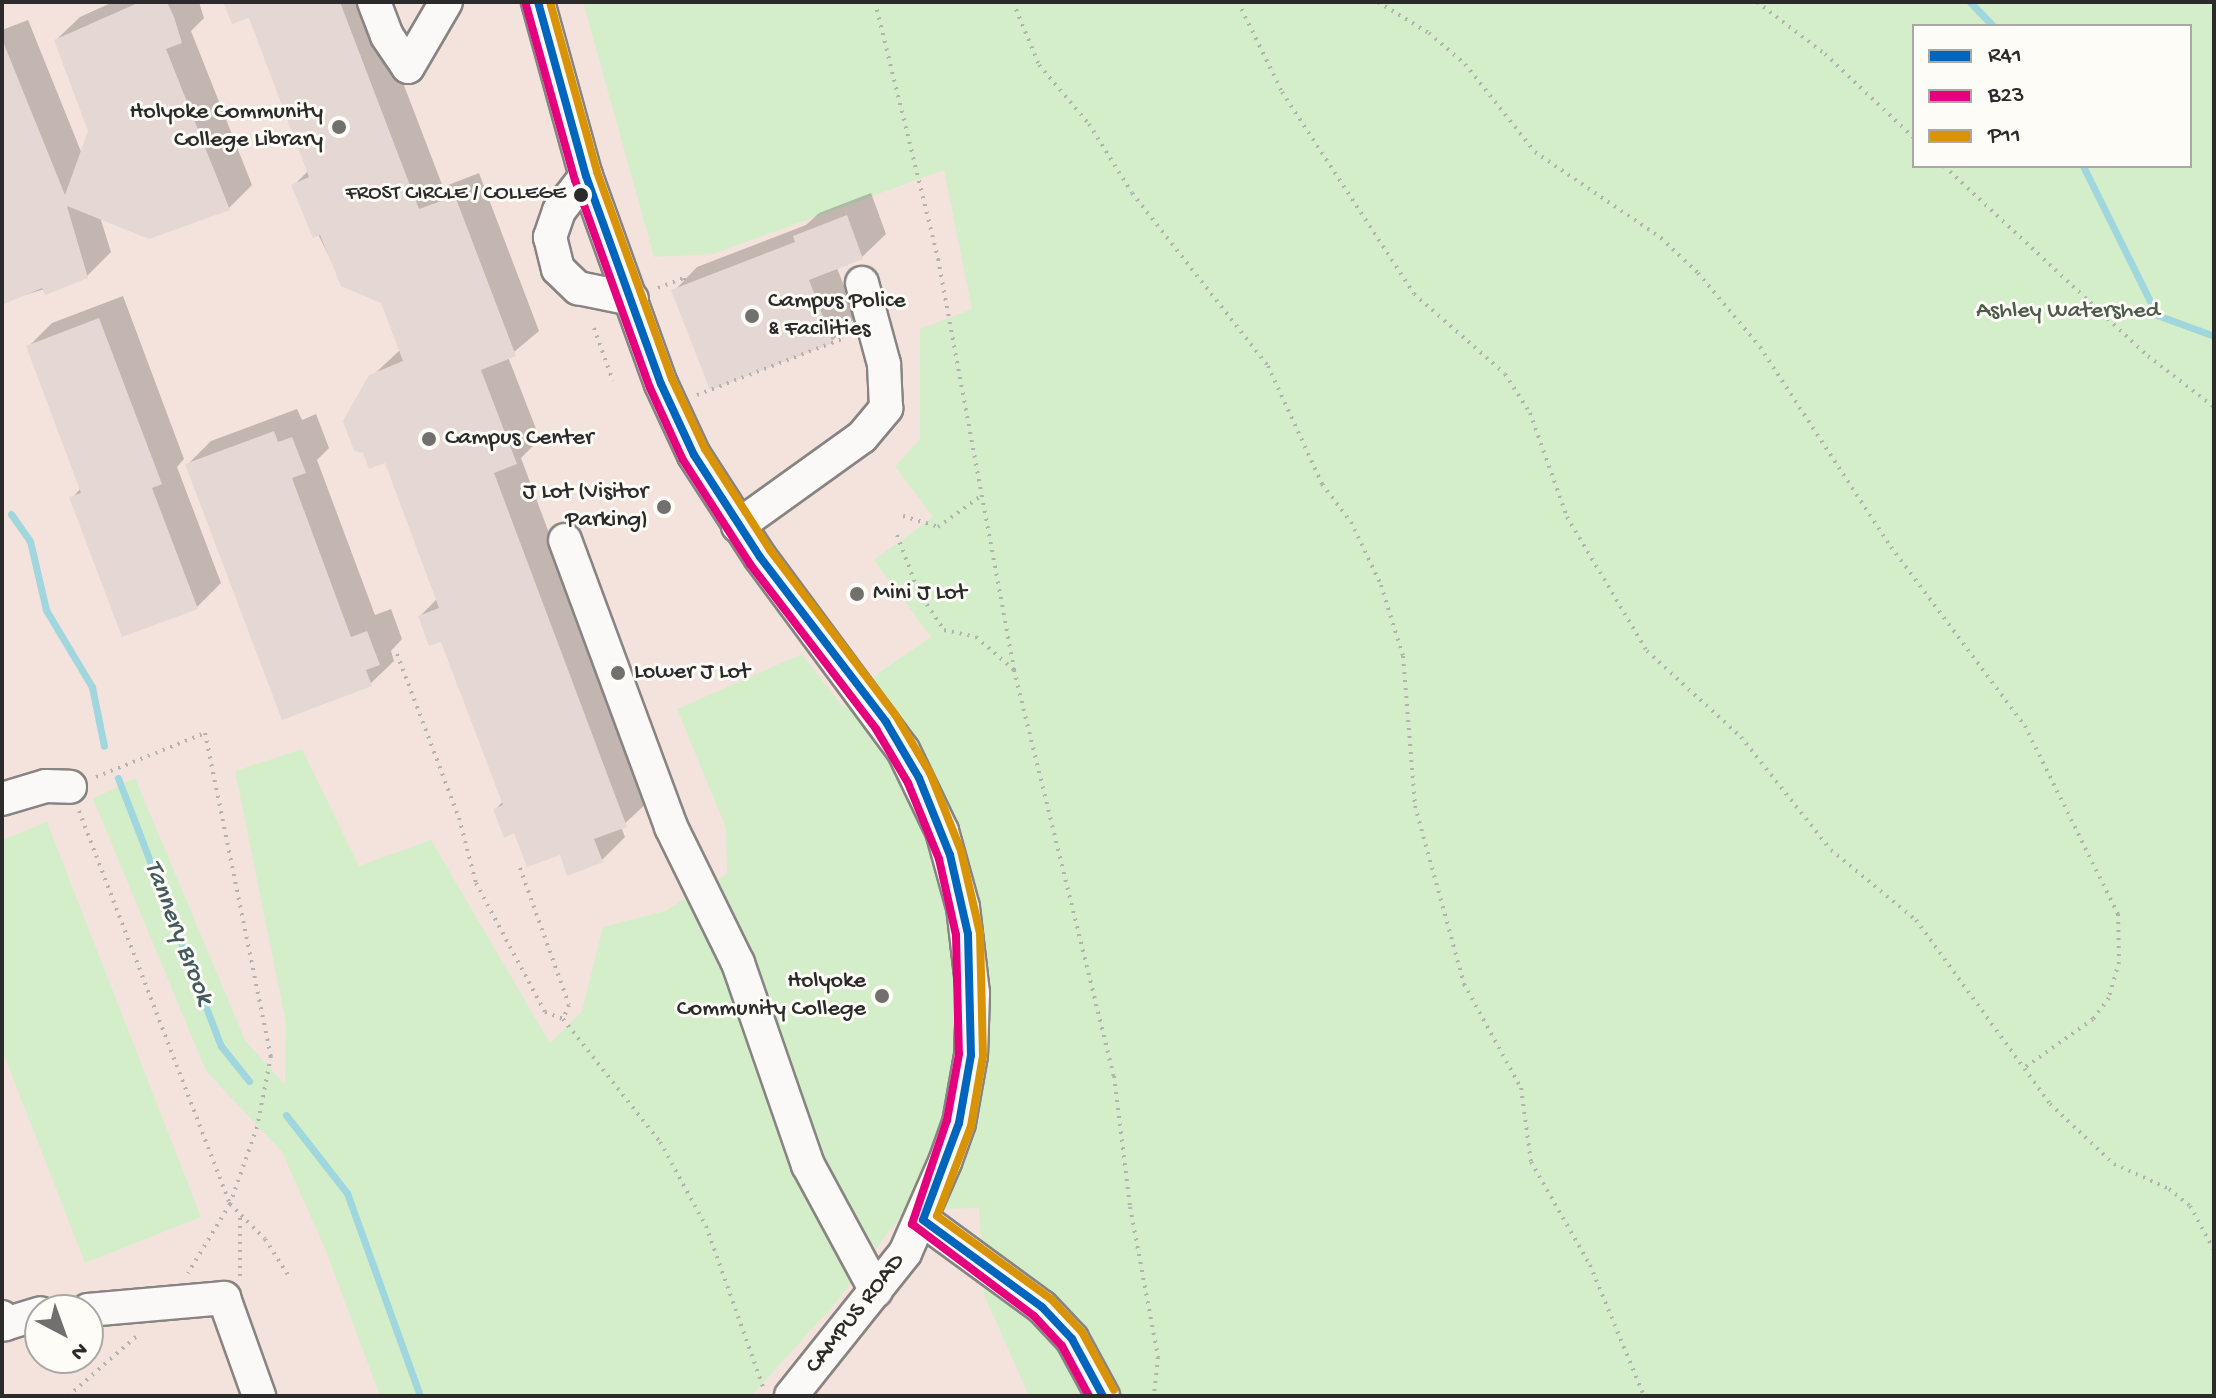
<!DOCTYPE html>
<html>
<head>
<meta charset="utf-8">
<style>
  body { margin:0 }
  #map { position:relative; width:2216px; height:1398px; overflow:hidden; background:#f7f0ec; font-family:"Gochi Hand",sans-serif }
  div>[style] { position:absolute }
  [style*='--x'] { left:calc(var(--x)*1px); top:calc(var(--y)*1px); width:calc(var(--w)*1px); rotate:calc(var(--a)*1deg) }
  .built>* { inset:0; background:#f4e3dc }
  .green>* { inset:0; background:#d4eeca }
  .shadow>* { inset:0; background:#0003 }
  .stream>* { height:7px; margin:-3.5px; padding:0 3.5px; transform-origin:3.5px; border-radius:3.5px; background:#a0d6dd }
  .building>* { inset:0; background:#e5d7d3 }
  .path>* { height:4px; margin-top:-2px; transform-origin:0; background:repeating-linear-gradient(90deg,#b4b2b0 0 2px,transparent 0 8px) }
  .roads { filter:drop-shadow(2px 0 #878482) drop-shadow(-2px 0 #878482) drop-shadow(0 2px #878482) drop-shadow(0 -2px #878482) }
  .minor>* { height:32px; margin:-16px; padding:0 16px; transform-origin:16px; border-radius:16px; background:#faf9f7 }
  .bus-1>* { height:8px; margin:-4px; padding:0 4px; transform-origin:4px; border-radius:4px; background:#0065bd }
  .bus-2>* { height:8px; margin:-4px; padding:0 4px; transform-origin:4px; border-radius:4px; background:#e5007d }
  .bus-3>* { height:8px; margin:-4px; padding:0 4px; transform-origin:4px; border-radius:4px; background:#d89406 }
  .dots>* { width:22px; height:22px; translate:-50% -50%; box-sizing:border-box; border:4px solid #fdfcf7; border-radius:50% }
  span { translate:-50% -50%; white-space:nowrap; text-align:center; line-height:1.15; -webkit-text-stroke:6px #fdfcf7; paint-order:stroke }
  .bus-label { font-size:22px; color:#2b2b2b }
  .right { translate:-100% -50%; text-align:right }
  .poi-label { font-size:24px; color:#2b2b2b }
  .left { translate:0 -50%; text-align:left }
  .park-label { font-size:24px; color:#4e5c4c }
  .street-label { font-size:24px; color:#2b2b2b }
  .water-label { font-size:26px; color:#435b5f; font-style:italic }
  .frame { position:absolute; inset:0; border:4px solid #2b2b2b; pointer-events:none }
  .legend { position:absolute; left:1912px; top:24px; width:280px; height:144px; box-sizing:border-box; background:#fdfcf7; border:2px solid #a9a8a5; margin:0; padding:10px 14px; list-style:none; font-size:24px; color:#2b2b2b }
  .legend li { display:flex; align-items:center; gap:16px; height:40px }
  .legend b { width:40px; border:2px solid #a9a8a5 }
  .north { position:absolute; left:24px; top:1294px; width:80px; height:80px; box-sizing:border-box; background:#fdfcf7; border:2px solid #a9a8a5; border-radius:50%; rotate:139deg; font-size:22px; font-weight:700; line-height:32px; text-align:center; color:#2b2b2b }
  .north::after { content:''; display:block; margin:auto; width:28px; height:36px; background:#72706f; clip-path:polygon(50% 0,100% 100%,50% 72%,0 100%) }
</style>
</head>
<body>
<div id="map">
  <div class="built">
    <div style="clip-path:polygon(evenodd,2px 2px,1579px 2px,1386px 1396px,2px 1396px,2px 2px,40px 1310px,88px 1310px,88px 1358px,40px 1358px,40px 1310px)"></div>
  </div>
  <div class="green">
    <div style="clip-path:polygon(evenodd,583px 2px,2214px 2px,2214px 1396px,1029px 1396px,984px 1295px,979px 1208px,905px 1210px,833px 1306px,751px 1396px,380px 1396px,326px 1251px,282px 1152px,206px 1071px,93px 799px,135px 778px,245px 1040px,285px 1085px,286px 1023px,235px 771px,302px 749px,359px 866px,431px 840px,550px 1043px,582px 1011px,603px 927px,665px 911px,727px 874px,726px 828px,677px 709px,802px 654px,843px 707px,881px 671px,931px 637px,874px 560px,933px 517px,895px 466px,920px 439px,920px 329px,972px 309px,944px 170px,713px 254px,654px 257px,583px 2px,1914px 26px,2190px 26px,2190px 166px,1914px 166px,1914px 26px)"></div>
    <div style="clip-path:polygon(47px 822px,201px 1217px,85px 1263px,2px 1050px,2px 840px)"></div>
  </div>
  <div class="shadow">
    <div style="clip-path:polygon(113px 2px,199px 2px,204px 18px,191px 31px,252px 185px,228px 209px,100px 217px,111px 252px,87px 276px,2px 302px,2px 30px,28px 20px,82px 154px,90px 131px,56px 40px,80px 17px)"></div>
    <div style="clip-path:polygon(225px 2px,372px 2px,443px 187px,479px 173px,539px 331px,508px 357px,540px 439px,521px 458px,649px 801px,621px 827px,625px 837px,602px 860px,561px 852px,515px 831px,495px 810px,503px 801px,442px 639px,420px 616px,438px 598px,371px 377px,400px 350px,382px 301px,343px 285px,294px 185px,309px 170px,251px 15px)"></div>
    <div style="clip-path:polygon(871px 193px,886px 234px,862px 257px,837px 268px,856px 317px,832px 341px,674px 291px,697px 267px,806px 225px,819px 213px)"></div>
    <div style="clip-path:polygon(123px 296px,184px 459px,177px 467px,221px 583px,197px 607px,72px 498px,81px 488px,28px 347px,52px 323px)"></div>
    <div style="clip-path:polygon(297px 409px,302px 420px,316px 414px,329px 448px,317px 460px,375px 615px,391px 609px,402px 639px,391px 651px,394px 661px,370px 684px,188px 464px,211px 441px)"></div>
  </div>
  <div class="stream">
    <div style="--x:1970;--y:2;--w:33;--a:46"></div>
    <div style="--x:2083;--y:166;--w:166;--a:63.6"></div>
    <div style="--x:2157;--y:315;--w:61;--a:20.2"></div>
    <div style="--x:11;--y:514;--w:33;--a:55"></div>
    <div style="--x:30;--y:541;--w:71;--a:76.9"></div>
    <div style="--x:46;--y:610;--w:90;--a:59.1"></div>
    <div style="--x:92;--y:687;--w:60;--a:78.5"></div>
    <div style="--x:118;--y:778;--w:287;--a:69"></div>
    <div style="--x:221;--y:1046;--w:45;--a:51.3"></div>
    <div style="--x:286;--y:1115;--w:99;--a:52"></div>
    <div style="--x:347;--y:1193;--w:216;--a:70.2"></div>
  </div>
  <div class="building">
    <div style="clip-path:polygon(140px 2px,167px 2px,174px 17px,182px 43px,166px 49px,230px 210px,149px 239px,67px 206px,88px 278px,45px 295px,42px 288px,2px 305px,2px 39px,65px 195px,88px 131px,54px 40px)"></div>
    <div style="clip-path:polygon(223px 2px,340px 2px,419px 209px,455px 196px,516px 356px,481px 370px,517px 464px,494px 473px,627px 827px,594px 839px,603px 862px,567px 876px,560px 855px,527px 867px,514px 833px,504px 838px,493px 809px,503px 805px,441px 642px,429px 646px,418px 616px,439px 608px,385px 463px,369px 469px,363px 453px,354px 451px,343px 421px,369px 375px,403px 361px,381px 303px,341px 286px,320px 235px,313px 238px,291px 185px,309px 177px,249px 18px,232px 24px)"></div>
    <div style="clip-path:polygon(847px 215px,863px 259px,809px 280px,833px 343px,710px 390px,671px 290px,795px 242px,793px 236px)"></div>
    <div style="clip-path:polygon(99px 318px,162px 484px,152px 488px,198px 609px,122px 637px,69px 497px,81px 493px,26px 346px)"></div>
    <div style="clip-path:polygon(274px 431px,278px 442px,292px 437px,306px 473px,292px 478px,351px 637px,367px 631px,380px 665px,366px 670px,372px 686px,282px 720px,185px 464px)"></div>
  </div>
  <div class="path">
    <div style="--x:63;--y:2;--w:2;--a:0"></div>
    <div style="--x:875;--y:2;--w:265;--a:76.2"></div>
    <div style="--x:938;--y:259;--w:418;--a:79.5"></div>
    <div style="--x:1014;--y:670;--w:418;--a:76.2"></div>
    <div style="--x:1114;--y:1076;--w:132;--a:83"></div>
    <div style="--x:1130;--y:1207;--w:153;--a:79.4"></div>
    <div style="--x:1158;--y:1357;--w:39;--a:96"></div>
    <div style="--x:1013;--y:2;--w:68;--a:67.6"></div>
    <div style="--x:1039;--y:65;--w:77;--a:49.7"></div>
    <div style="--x:1089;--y:124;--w:81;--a:58.1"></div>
    <div style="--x:1132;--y:193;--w:220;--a:51.8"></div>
    <div style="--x:1268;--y:366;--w:130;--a:65.4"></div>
    <div style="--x:1322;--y:484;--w:48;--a:52.7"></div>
    <div style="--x:1351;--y:522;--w:70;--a:64.5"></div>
    <div style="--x:1381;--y:585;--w:74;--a:72.8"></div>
    <div style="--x:1403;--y:656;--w:150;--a:85.4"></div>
    <div style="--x:1415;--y:806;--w:185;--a:74.6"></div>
    <div style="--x:1464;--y:984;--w:119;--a:61.3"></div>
    <div style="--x:1521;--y:1088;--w:75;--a:82.3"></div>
    <div style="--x:1531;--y:1162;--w:119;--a:60.2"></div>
    <div style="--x:1590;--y:1265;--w:142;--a:67.6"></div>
    <div style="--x:1238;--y:2;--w:100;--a:63.9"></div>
    <div style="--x:1282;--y:92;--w:241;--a:56.8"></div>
    <div style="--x:1414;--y:294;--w:121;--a:41.3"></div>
    <div style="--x:1505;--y:374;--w:46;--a:57.3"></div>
    <div style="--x:1530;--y:413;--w:110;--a:70.4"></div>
    <div style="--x:1567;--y:517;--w:156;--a:59.2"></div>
    <div style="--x:1647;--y:651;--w:127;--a:42.5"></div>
    <div style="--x:1741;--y:737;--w:144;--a:51.5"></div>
    <div style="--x:1831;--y:850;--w:110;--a:39.5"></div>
    <div style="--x:1916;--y:920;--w:228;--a:53.9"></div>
    <div style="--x:2050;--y:1104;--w:88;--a:43.2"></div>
    <div style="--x:2114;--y:1164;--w:60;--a:24.4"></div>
    <div style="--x:2169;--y:1189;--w:27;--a:39"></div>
    <div style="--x:2190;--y:1206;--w:50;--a:61.4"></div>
    <div style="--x:1378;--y:2;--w:60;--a:31.3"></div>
    <div style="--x:1429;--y:33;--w:48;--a:40.7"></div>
    <div style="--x:1465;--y:64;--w:112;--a:51.5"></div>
    <div style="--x:1535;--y:152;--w:153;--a:34.3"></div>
    <div style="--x:1661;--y:238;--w:51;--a:43.4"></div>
    <div style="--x:1698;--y:273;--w:97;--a:50"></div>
    <div style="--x:1760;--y:347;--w:239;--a:56.8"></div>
    <div style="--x:1891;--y:547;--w:224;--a:53.2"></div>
    <div style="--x:2025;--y:726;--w:210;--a:63.7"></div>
    <div style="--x:2118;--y:914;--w:48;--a:88.8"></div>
    <div style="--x:2119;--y:962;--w:37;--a:106"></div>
    <div style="--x:2109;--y:998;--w:26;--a:127"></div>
    <div style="--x:2093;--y:1019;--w:85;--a:144.6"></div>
    <div style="--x:1757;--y:2;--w:86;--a:37.4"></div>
    <div style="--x:1825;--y:54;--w:122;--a:43.3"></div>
    <div style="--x:1944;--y:166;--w:279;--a:43"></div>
    <div style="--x:2148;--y:356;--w:83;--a:37.7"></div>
    <div style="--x:658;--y:288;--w:28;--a:-21"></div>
    <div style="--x:684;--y:278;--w:7;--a:74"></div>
    <div style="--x:594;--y:328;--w:56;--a:70.3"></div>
    <div style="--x:697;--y:395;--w:155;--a:-21.1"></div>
    <div style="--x:903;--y:516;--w:37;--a:17"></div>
    <div style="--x:938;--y:527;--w:54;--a:-36"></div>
    <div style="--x:897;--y:535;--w:60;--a:69.4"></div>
    <div style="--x:918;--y:591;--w:47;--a:56.3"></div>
    <div style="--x:944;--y:630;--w:33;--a:12"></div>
    <div style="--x:976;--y:637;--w:50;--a:41"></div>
    <div style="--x:397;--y:654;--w:175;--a:69.3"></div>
    <div style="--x:459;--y:818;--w:67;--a:75.3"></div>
    <div style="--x:476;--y:883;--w:146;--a:61.9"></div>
    <div style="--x:545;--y:1012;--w:19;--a:21"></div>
    <div style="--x:563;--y:1019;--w:157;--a:51.7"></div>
    <div style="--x:660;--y:1142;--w:96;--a:61.3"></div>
    <div style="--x:706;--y:1226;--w:174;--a:70.5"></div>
    <div style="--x:96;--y:777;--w:118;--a:-22"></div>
    <div style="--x:205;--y:733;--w:330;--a:78.5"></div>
    <div style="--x:271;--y:1056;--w:72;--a:101.2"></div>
    <div style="--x:257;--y:1127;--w:82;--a:109.3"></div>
    <div style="--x:230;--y:1204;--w:81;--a:121.3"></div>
    <div style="--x:79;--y:811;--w:421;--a:69"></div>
    <div style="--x:230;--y:1204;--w:49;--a:45"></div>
    <div style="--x:265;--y:1239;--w:43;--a:57.4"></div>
    <div style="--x:520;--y:868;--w:145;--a:70.3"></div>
    <div style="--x:569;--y:1005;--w:15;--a:113"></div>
    <div style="--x:240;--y:1276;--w:61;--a:-90"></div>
    <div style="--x:68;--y:1396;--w:94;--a:-41.1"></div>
  </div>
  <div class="roads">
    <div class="minor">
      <div style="--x:374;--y:2;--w:36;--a:69"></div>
      <div style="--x:387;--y:36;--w:37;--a:56"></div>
      <div style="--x:408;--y:67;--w:75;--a:-59.7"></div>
      <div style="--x:538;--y:2;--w:180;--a:74.6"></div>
      <div style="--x:586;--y:176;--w:221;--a:70.2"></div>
      <div style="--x:661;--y:384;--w:78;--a:65.1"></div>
      <div style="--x:694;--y:455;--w:121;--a:57.1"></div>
      <div style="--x:760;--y:557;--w:240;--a:53.5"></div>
      <div style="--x:903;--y:750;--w:90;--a:64.3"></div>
      <div style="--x:942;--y:831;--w:79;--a:74.6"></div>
      <div style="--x:963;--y:907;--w:87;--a:83.4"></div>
      <div style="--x:973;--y:993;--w:62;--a:91.8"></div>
      <div style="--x:971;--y:1055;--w:69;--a:100"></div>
      <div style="--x:959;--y:1123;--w:41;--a:109.7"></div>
      <div style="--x:945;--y:1162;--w:99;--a:113.7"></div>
      <div style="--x:905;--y:1253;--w:183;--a:128.6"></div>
      <div style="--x:586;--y:176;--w:44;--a:127.6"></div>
      <div style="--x:559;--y:211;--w:28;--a:109"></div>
      <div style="--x:550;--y:237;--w:33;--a:76"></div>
      <div style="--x:558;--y:269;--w:28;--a:44"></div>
      <div style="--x:578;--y:288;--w:55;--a:11.5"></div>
      <div style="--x:738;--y:526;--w:153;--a:-35.7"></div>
      <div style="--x:862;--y:437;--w:38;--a:-50"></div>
      <div style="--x:886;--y:408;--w:44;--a:-92.6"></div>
      <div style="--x:884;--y:364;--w:84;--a:-105.2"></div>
      <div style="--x:565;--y:540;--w:306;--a:69.7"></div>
      <div style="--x:671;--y:827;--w:152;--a:63.8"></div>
      <div style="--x:738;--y:963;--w:214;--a:70.9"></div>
      <div style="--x:808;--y:1165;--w:143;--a:61.6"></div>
      <div style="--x:2;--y:799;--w:46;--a:-16.5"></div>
      <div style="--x:46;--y:786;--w:24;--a:2"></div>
      <div style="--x:923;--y:1220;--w:147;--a:36.2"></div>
      <div style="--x:1042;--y:1307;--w:44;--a:46.8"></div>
      <div style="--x:1072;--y:1339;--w:65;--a:61.5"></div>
      <div style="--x:88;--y:1310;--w:137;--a:-5"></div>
      <div style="--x:224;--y:1298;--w:104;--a:70.3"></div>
      <div style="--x:2;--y:1317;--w:8;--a:67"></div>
      <div style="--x:5;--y:1324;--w:37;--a:-17"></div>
    </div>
  </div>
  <div class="bus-1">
    <div style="--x:538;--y:2;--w:180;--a:74.6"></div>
    <div style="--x:586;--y:176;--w:221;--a:70.2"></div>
    <div style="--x:661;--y:384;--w:78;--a:65.1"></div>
    <div style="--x:694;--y:455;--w:121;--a:57.1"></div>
    <div style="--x:760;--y:557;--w:208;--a:52.6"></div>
    <div style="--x:886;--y:722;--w:65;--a:59.5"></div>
    <div style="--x:919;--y:778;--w:83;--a:68.1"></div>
    <div style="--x:950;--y:855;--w:81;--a:77.2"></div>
    <div style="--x:968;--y:934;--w:121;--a:88.6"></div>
    <div style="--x:971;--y:1055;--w:69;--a:100"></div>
    <div style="--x:959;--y:1123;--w:103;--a:110.4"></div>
    <div style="--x:923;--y:1220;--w:147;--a:36.2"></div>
    <div style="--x:1042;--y:1307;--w:44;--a:46.8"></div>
    <div style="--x:1072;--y:1339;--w:65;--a:61.5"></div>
  </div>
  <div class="bus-2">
    <div style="--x:526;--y:5;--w:182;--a:74.4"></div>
    <div style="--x:575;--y:180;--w:221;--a:70.2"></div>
    <div style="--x:650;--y:388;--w:79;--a:65.4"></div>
    <div style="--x:683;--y:460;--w:124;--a:57.2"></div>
    <div style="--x:750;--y:564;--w:208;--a:52.6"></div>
    <div style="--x:876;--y:729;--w:63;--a:59.3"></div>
    <div style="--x:908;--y:783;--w:82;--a:67.8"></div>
    <div style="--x:939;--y:859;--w:78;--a:77.4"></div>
    <div style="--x:956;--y:935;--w:119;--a:88.6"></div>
    <div style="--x:959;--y:1054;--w:67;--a:100.3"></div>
    <div style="--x:947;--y:1120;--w:110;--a:108.6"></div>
    <div style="--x:912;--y:1224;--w:153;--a:37"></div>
    <div style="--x:1034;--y:1316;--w:41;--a:47"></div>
    <div style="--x:1062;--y:1346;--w:57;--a:61.6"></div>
  </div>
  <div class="bus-3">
    <div style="--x:550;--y:2;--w:176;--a:74.5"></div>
    <div style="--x:597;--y:172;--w:220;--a:70.1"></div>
    <div style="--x:672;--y:379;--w:77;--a:64.8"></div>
    <div style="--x:705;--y:449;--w:120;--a:57.2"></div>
    <div style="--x:770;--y:550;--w:208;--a:52.8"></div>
    <div style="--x:896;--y:716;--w:66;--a:59.2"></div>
    <div style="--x:930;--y:773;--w:84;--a:68.3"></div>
    <div style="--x:961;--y:851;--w:84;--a:77"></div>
    <div style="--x:980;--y:933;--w:123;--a:88.6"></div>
    <div style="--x:983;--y:1056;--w:71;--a:99.7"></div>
    <div style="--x:971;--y:1126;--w:96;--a:110.7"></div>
    <div style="--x:937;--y:1216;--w:141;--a:36.1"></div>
    <div style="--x:1051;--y:1299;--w:45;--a:46.8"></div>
    <div style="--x:1082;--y:1332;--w:66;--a:61.1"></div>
  </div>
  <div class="dots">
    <div style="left:339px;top:127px;background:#72706f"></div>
    <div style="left:581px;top:195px;background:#2b2b2b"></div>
    <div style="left:752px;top:316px;background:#72706f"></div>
    <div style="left:429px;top:439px;background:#72706f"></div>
    <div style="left:664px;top:507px;background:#72706f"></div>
    <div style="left:857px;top:594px;background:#72706f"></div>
    <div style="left:618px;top:673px;background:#72706f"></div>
    <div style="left:882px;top:996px;background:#72706f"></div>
  </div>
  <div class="bus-label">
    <span class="right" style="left:566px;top:195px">FROST CIRCLE / COLLEGE</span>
  </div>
  <div class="poi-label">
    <span class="right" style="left:323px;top:127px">Holyoke Community<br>College Library</span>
    <span class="left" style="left:768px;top:316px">Campus Police<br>&amp; Facilities</span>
    <span class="left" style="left:445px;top:439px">Campus Center</span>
    <span class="right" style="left:648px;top:507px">J Lot (Visitor<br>Parking)</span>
    <span class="left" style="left:873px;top:594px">Mini J Lot</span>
    <span class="left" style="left:634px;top:673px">Lower J Lot</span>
    <span class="right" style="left:866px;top:996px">Holyoke<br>Community College</span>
  </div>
  <div class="park-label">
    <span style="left:2068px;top:312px">Ashley Watershed</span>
  </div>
  <div class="street-label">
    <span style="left:856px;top:1314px;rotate:-52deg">CAMPUS ROAD</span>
  </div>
  <div class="water-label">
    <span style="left:177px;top:933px;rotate:69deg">Tannery Brook</span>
  </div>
  <div class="frame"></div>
  <ul class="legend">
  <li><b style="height:10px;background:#0065bd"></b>R41</li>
  <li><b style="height:10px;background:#e5007d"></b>B23</li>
  <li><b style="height:10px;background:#d89406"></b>P11</li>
  </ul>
  <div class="north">N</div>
</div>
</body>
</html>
